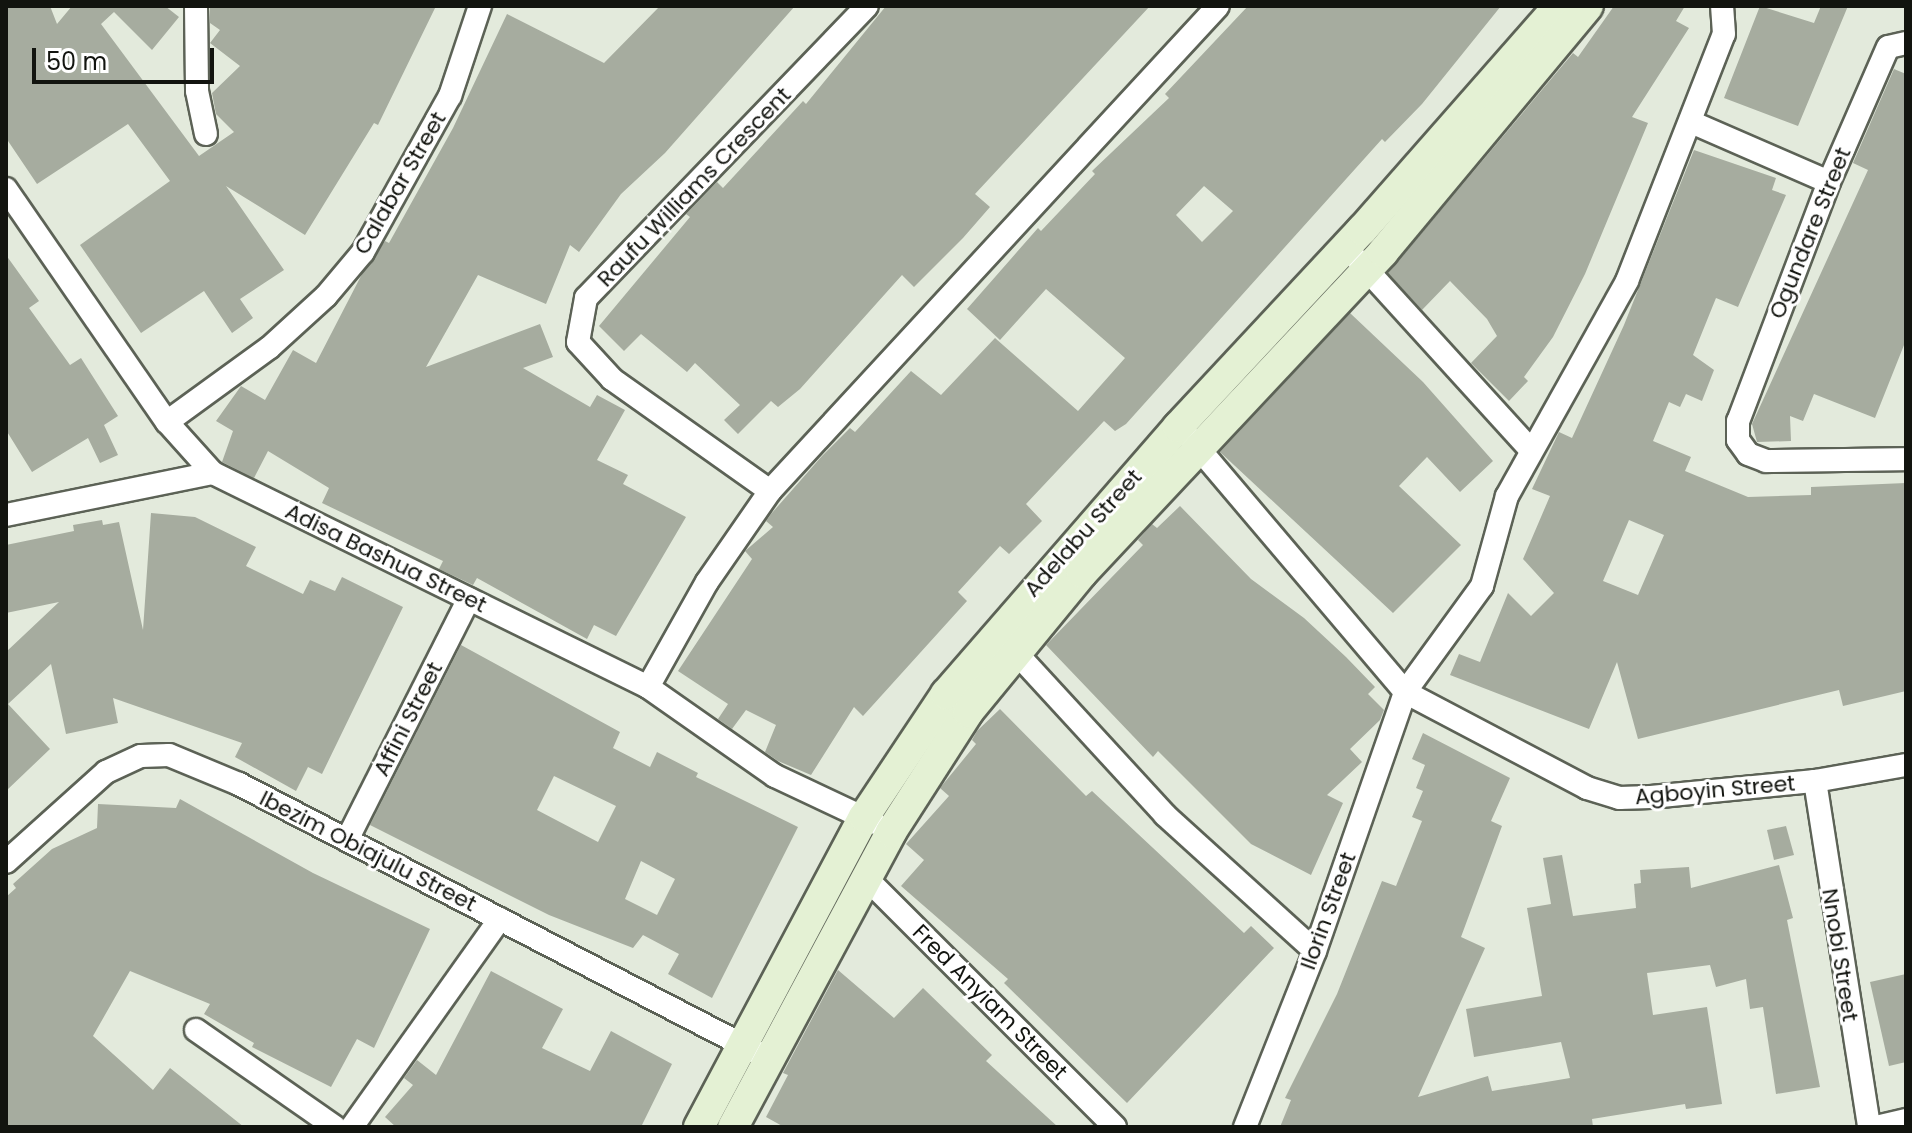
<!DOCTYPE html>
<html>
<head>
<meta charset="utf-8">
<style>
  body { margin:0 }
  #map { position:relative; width:1912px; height:1133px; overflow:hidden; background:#e3eadc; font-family:Poppins,sans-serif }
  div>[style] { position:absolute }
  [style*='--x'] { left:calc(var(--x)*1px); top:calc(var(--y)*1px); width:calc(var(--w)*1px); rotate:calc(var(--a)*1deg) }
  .building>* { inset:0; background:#a6ac9f }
  .roads { filter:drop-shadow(2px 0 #5c6256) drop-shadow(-2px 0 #5c6256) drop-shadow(0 2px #5c6256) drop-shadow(0 -2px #5c6256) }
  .minor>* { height:22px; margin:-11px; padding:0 11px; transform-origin:11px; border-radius:11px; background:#fff }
  .secondary>* { height:30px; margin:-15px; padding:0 15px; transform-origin:15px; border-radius:15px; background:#e4f1d4 }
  span { translate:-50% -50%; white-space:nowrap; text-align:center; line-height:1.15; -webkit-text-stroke:6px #fff; paint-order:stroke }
  .street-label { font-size:22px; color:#12140f }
  .frame { position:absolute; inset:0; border:8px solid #12140f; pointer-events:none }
  .scale { position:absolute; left:32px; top:48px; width:182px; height:36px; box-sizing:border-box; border:4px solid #12140f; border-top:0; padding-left:10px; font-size:24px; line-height:28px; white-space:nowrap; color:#12140f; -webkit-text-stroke:6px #fff; paint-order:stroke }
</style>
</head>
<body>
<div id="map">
  <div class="building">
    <div style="clip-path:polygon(6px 6px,50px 6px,57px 24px,72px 6px,165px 6px,179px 17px,152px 50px,114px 12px,101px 24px,199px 156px,234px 132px,216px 114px,212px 93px,240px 66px,210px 43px,220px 30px,210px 23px,210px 6px,436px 6px,378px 125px,374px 123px,305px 235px,226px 186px,284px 270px,240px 299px,253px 318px,232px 333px,204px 291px,141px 333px,80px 245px,170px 181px,128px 124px,37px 184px,6px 138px)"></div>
    <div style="clip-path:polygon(660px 6px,795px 6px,665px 153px,621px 194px,579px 252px,570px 245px,546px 304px,478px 275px,426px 367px,540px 324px,553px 357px,523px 368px,590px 407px,597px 395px,625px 410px,597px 460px,628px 475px,623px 484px,686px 517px,616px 636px,594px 625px,587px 639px,477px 578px,473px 585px,439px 569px,443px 561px,322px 503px,329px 488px,268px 451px,254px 478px,222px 462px,233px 431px,216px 421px,241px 386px,265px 400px,293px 350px,316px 363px,362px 274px,385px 241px,389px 243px,453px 128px,507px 14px,604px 63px)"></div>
    <div style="clip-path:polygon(886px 6px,1150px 6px,975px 194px,990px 207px,963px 238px,914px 287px,902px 275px,800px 389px,778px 407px,771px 401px,738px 434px,724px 420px,740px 405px,695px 363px,687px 372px,641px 334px,624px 351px,599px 326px,690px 217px,686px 214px,717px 182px,723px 188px,803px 101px,806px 104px)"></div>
    <div style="clip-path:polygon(evenodd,1248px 6px,1501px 6px,1422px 104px,1385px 142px,1382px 139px,1126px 424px,1115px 431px,1104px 421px,1026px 504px,1042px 521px,1009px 554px,1000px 546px,958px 592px,967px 601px,863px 716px,854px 707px,811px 775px,778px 761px,765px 752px,776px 725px,746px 710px,732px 729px,718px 719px,728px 704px,678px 671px,752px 559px,745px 551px,773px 527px,766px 521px,771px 514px,822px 456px,850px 428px,855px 432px,911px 371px,941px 395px,995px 338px,1078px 411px,1125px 358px,1046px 289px,1000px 340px,967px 309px,1038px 228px,1041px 231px,1095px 174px,1092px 171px,1169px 98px,1165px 94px,1248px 6px,1204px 186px,1233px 211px,1202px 242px,1176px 215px,1204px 186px)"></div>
    <div style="clip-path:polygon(1614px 6px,1685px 6px,1676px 21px,1689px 28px,1632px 117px,1648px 123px,1585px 274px,1553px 337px,1524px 377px,1528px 381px,1509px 401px,1471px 363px,1497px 336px,1487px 319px,1450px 281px,1422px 310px,1388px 273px,1573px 53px,1578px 57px)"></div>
    <div style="clip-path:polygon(1760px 6px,1814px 23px,1821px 6px,1848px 6px,1798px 126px,1724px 98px)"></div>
    <div style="clip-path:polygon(1894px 69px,1906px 74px,1906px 340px,1875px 418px,1814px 394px,1803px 421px,1790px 416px,1791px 441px,1757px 442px,1752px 424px,1868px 170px,1853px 163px)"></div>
    <div style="clip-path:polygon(evenodd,1694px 150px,1776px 178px,1772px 190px,1786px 195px,1738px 307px,1716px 298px,1693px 355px,1714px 370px,1702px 401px,1686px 394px,1680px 407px,1669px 402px,1653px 441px,1691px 457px,1685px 471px,1748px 497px,1811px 495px,1811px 487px,1906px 483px,1906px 691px,1843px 706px,1839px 690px,1638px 739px,1617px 662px,1589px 729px,1450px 675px,1459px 654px,1480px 662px,1508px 593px,1531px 616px,1554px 593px,1523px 559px,1550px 496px,1532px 489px,1559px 432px,1572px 438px,1624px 325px,1694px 150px,1629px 520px,1664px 535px,1638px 595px,1603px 581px,1629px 520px)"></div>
    <div style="clip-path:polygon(6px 255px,39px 301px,29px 308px,70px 365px,81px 358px,118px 416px,104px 425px,118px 455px,100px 463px,88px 438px,32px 472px,6px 430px)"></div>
    <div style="clip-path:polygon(1350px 313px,1423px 382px,1493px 461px,1460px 492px,1427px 457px,1399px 486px,1461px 545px,1393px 613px,1220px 452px)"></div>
    <div style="clip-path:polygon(1180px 506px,1251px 579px,1304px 618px,1346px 657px,1375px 687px,1368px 694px,1384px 710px,1380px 720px,1350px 749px,1362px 762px,1327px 795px,1343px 803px,1311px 875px,1251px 844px,1158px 751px,1153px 757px,1046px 645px,1143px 545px,1138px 540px,1152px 524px,1157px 528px)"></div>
    <div style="clip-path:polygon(151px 513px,195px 517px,256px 547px,246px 566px,303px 594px,310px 580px,335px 591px,342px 577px,403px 607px,322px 774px,308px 767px,296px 791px,235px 757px,242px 743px,113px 698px,118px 723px,66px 734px,51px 664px,8px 704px,50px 749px,6px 791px,6px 652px,59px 602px,6px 613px,6px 545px,74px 531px,73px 525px,102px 520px,103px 525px,119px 522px,143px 630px)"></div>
    <div style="clip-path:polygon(evenodd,461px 645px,620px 732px,613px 748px,650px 767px,657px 752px,698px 773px,696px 777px,798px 827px,712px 998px,668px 974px,679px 954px,643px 935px,633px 948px,549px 915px,370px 825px,461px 645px,554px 776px,616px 806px,598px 842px,537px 810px,554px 776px,461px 645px,641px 861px,675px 879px,657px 915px,625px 899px,641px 861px)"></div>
    <div style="clip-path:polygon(1000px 709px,1086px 796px,1092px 791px,1244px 933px,1251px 926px,1274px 948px,1127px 1103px,1004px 983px,1008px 979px,901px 886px,924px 860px,906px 844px,949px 796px,940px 788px,976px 744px,972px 740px,977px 731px)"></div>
    <div style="clip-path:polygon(1423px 733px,1510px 778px,1491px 821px,1502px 826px,1461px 937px,1485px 948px,1418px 1097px,1488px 1076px,1492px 1091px,1570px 1078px,1561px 1042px,1474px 1057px,1466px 1009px,1542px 996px,1527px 908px,1551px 904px,1543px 858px,1562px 855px,1573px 916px,1636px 908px,1634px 884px,1641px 883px,1640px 870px,1689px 867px,1691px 888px,1779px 865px,1793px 918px,1787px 920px,1820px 1087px,1776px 1094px,1763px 1007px,1750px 1009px,1746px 979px,1716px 987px,1710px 965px,1647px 973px,1653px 1015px,1707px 1007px,1722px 1104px,1686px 1109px,1685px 1104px,1592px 1119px,1593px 1127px,1280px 1127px,1291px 1100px,1285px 1098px,1337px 994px,1382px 881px,1396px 886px,1422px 821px,1412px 817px,1423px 791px,1416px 788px,1425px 765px,1412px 759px)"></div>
    <div style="clip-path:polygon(180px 799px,313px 873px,430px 929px,374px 1048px,357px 1039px,331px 1087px,252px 1047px,254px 1043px,204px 1014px,210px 1004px,130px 971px,93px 1036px,153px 1090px,170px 1068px,244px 1127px,6px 1127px,6px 897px,16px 888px,13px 884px,52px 849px,97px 828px,98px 804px,176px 808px)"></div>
    <div style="clip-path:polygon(1786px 826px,1794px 855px,1774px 860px,1767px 830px)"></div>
    <div style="clip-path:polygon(838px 970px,894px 1018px,923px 988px,992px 1055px,986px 1061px,1058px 1127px,784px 1127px,766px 1117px,788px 1075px,783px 1073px)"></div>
    <div style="clip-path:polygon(491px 971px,563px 1009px,542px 1048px,590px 1071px,611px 1031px,672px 1064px,641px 1127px,396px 1127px,385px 1117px,413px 1085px,404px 1078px,417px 1060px,436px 1075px)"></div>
    <div style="clip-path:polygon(1906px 974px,1906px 1062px,1889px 1066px,1870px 982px)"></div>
  </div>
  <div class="roads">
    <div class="minor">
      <div style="--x:196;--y:6;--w:85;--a:89.3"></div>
      <div style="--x:197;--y:91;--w:44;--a:78.2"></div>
      <div style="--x:1906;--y:43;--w:18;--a:167"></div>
      <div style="--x:1888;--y:47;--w:147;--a:113.6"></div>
      <div style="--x:1829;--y:182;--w:256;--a:110.8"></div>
      <div style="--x:1738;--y:421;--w:19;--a:90"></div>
      <div style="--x:1738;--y:440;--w:17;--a:54"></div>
      <div style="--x:1748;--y:454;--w:19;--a:21"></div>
      <div style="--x:1766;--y:461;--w:140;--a:-0.8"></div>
      <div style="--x:1691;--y:122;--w:150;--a:23.5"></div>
      <div style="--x:6;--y:189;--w:283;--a:55.4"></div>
      <div style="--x:167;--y:422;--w:69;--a:48"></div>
      <div style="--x:213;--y:473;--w:485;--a:26.2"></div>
      <div style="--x:648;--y:687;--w:155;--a:35"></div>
      <div style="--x:775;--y:776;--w:110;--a:25.2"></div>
      <div style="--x:1358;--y:260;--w:256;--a:47.7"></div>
      <div style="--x:167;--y:422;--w:126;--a:-36"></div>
      <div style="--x:269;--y:348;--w:77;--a:-42.4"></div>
      <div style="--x:326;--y:296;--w:57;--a:-49.9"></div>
      <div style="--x:363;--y:252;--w:179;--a:-60.9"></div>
      <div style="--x:450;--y:96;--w:95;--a:-71.6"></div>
      <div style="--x:1189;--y:437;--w:334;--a:49.7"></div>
      <div style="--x:1405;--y:692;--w:206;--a:27.8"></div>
      <div style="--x:1587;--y:788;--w:34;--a:17"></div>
      <div style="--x:1619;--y:798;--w:32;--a:-2"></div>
      <div style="--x:1651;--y:797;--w:165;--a:-5.6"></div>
      <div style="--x:1815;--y:781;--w:92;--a:-10"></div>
      <div style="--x:770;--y:491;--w:194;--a:-144.7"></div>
      <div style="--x:612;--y:379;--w:50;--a:-132.6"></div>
      <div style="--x:578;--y:342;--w:45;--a:-79.7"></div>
      <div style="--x:586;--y:298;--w:405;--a:-46.1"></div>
      <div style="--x:6;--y:515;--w:211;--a:-11.5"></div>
      <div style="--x:1008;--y:644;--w:232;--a:47.4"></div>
      <div style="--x:1165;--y:815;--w:202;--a:42.2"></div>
      <div style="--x:648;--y:687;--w:120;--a:-60.7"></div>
      <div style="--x:707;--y:582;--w:111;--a:-55.3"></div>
      <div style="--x:770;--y:491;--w:660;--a:-47.27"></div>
      <div style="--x:1815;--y:781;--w:350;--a:81.1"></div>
      <div style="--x:347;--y:840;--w:270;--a:-63.2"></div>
      <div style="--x:6;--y:862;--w:135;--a:-42"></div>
      <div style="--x:106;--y:772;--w:38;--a:-25"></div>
      <div style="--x:141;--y:756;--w:28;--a:-2"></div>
      <div style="--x:169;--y:755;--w:76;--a:22.5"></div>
      <div style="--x:239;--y:784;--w:582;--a:27.4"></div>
      <div style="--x:866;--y:878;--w:352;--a:45"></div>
      <div style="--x:196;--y:1030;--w:169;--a:34.9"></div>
      <div style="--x:352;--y:1127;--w:255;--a:-54.6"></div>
      <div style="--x:1245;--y:1127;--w:189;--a:-68.3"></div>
      <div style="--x:1315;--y:951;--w:274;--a:-70.8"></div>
      <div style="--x:1405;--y:692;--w:131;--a:-54"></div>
      <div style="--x:1482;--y:586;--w:93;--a:-74.5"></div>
      <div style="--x:1507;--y:496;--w:246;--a:-60.8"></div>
      <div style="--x:1627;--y:281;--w:265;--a:-68.6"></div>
      <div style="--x:1724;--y:34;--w:28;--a:-94"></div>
      <div style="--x:1876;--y:1127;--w:31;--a:-13"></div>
    </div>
    <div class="secondary">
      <div style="--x:699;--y:1127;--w:351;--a:-62"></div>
      <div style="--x:864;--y:817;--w:148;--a:-56.3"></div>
      <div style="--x:946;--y:694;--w:354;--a:-49"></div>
      <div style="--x:1178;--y:427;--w:270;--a:-47"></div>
      <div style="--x:1362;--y:230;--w:298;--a:-48.7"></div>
      <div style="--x:733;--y:1127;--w:335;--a:-61.8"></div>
      <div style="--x:891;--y:832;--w:143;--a:-57.3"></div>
      <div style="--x:968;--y:712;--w:180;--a:-50.6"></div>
      <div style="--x:1082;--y:573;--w:440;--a:-46.8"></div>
      <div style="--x:1383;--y:252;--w:320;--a:-50.2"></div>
    </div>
  </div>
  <div class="street-label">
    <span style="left:400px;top:183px;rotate:-60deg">Calabar Street</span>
    <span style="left:694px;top:187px;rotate:-46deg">Raufu Williams Crescent</span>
    <span style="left:1810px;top:233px;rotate:-68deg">Ogundare Street</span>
    <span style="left:1083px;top:533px;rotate:-48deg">Adelabu Street</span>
    <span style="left:386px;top:558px;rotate:26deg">Adisa Bashua Street</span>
    <span style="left:408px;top:719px;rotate:-63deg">Affini Street</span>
    <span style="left:1715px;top:790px;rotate:-5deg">Agboyin Street</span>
    <span style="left:368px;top:851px;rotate:27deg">Ibezim Obiajulu Street</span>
    <span style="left:1328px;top:911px;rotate:-70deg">Ilorin Street</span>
    <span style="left:1840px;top:955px;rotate:81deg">Nnobi Street</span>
    <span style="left:990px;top:1002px;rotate:45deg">Fred Anyiam Street</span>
  </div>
  <div class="frame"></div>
  <div class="scale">50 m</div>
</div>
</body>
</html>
